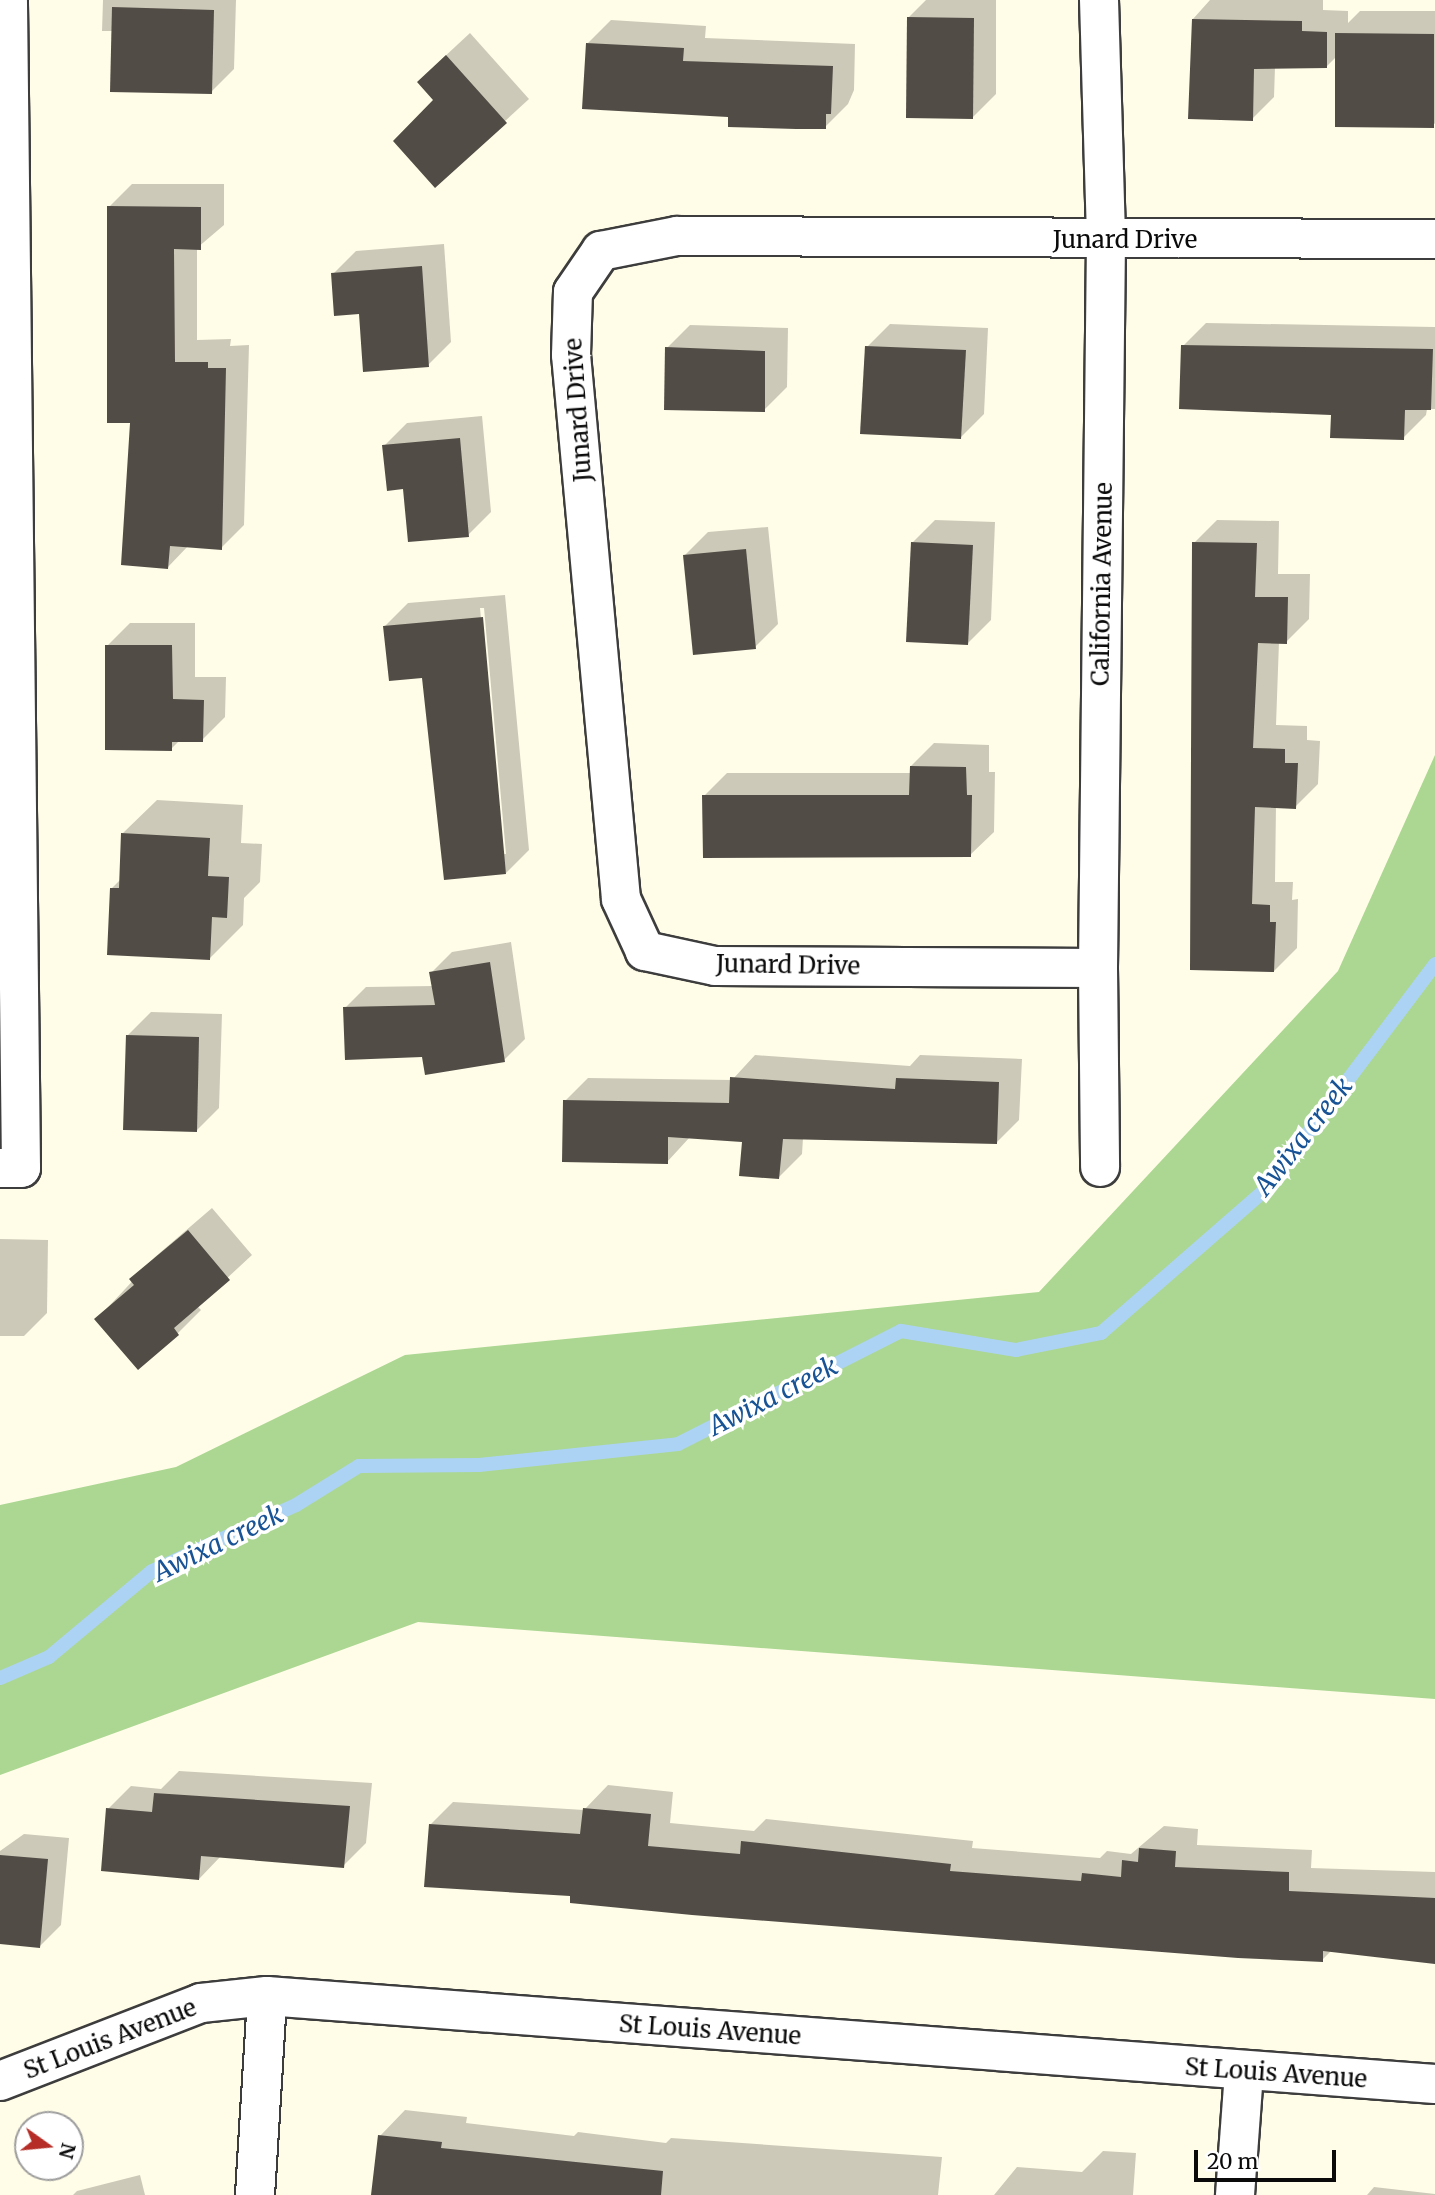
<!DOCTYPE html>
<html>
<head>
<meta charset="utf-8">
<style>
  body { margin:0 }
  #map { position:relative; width:1435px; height:2195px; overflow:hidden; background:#fffce7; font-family:Merriweather,serif }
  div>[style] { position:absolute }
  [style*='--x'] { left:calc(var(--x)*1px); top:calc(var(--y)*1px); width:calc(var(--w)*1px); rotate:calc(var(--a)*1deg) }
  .forest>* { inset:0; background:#abd792 }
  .shadow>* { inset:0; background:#0003 }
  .stream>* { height:14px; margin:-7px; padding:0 7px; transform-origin:7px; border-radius:7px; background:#add3f4 }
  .building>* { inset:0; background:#524c46 }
  .roads { filter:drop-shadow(2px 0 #3d3d3d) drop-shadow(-2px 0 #3d3d3d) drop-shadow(0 2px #3d3d3d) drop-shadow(0 -2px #3d3d3d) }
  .street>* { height:38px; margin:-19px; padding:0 19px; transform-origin:19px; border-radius:19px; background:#fff }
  span { translate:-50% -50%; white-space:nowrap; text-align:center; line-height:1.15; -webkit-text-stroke:7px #fff; paint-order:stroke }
  .street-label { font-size:24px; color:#0a0a0a }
  .water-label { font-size:26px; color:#185396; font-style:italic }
  .north { position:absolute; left:14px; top:2111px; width:70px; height:70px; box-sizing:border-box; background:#fff; border:2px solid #9d9d9d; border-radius:50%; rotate:105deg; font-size:19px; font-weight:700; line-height:28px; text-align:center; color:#0a0a0a }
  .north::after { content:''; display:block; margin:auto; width:24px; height:32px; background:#b52d26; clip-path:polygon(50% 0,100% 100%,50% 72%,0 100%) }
  .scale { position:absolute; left:1194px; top:2150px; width:142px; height:32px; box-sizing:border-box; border:4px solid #0a0a0a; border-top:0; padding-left:9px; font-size:21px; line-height:24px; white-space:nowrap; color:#0a0a0a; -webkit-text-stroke:5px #fff; paint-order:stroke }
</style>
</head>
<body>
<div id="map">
  <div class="forest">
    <div style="clip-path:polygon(1435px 755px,1435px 1699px,418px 1622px,0 1775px,0 1505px,176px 1467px,405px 1355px,1039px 1292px,1338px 971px)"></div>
  </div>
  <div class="shadow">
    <div style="clip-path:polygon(103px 0,236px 0,234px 69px,211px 92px,113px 31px,102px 31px)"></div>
    <div style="clip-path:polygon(926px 0,996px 0,996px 94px,973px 117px,909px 17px)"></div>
    <div style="clip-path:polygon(1210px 0,1323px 0,1323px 10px,1348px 11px,1348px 23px,1360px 11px,1435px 11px,1435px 124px,1337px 56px,1326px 67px,1275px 67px,1274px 97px,1252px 119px,1193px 19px)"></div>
    <div style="clip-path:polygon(611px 20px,706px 26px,705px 38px,855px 44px,854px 90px,848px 104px,825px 127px,730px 115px,588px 43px)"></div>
    <div style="clip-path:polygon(470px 33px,529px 99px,435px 185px,435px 100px,442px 59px)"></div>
    <div style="clip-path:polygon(132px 184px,224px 184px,224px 225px,197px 248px,197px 340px,231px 339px,230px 346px,249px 345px,244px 525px,221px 548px,189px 545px,168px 567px,132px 421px,109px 207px)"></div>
    <div style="clip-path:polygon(444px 244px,451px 342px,428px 365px,361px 312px,333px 274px,356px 251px)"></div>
    <div style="clip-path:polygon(1206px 323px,1435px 327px,1435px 409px,1427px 409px,1426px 415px,1403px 438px,1332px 413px,1183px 346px)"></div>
    <div style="clip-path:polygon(890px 324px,988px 328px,984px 414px,961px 437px,867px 347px)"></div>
    <div style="clip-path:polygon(690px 325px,788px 328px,787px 387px,764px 410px,667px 348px)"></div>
    <div style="clip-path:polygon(482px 416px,491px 512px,468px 535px,404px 487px,384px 446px,407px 423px)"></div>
    <div style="clip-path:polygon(935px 520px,995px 522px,991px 620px,968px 643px,912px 543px)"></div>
    <div style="clip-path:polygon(1217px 520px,1279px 521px,1278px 574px,1310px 574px,1309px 619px,1286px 642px,1279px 642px,1276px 725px,1307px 726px,1307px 740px,1320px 741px,1318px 784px,1295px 807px,1276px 806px,1275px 882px,1293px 882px,1292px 900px,1298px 899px,1297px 948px,1274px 971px,1192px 968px,1194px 543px)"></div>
    <div style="clip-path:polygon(768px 527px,778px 624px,755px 647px,685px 555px,708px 532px)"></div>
    <div style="clip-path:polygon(evenodd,505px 595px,529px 850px,506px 873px,424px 676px,385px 626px,408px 603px,505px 595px,480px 608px,484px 608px,506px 854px,503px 854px,480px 608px)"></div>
    <div style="clip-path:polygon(130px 623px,195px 623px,195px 677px,226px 677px,225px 717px,202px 740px,180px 740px,171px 749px,107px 646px)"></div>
    <div style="clip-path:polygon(934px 743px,989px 745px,989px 772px,995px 772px,994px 832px,970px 855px,704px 796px,727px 773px,911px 773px,911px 766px)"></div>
    <div style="clip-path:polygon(157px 800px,243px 805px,241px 843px,262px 844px,260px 882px,244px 898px,243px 925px,209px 959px,112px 888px,121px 879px,123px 833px)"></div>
    <div style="clip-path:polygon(511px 942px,525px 1039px,504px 1060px,423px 1055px,345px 1008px,366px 987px,433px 986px,431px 973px,452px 952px)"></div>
    <div style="clip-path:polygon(151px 1012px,222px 1014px,219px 1108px,196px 1131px,128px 1035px)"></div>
    <div style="clip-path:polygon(755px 1055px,910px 1066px,920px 1055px,1022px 1059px,1019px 1120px,996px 1143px,803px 1138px,802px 1154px,779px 1177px,744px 1140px,690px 1137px,667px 1162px,565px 1101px,588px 1078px,732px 1080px)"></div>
    <div style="clip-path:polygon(212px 1208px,252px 1255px,197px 1306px,201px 1310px,178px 1333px,138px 1368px,97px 1319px,155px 1257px)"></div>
    <div style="clip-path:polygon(0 1239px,48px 1240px,47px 1313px,24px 1336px,0 1336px)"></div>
    <div style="clip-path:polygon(179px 1771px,372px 1783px,366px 1843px,343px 1866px,221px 1856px,199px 1879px,108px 1809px,131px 1786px,161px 1789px)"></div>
    <div style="clip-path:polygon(608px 1785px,673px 1792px,670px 1823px,754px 1831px,766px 1819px,973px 1841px,972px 1848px,1100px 1858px,1107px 1851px,1131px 1854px,1164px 1826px,1198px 1829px,1197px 1845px,1312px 1850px,1311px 1868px,1435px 1872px,1435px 1960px,1332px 1950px,1322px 1960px,572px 1895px,430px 1825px,453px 1802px,584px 1810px)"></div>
    <div style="clip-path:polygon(24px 1834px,69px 1838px,61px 1925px,40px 1946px,0 1943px,0 1851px)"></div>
    <div style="clip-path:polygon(405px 2110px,467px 2117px,466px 2123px,574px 2136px,578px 2132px,666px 2143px,671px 2138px,942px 2157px,938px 2195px,373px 2195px,380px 2136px)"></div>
    <div style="clip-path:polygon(1103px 2151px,1136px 2153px,1133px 2195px,994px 2195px,1017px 2167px,1082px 2172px)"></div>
    <div style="clip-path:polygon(140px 2175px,145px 2195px,73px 2195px,77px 2191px)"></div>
    <div style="clip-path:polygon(1374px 2187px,1435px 2194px,1435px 2195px,1367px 2195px)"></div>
  </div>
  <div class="stream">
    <div style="--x:0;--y:1678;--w:53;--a:-23.2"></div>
    <div style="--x:49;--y:1657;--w:134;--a:-39.9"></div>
    <div style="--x:152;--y:1571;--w:158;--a:-24.6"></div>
    <div style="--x:296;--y:1505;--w:74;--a:-31.8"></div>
    <div style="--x:359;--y:1466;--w:120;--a:-0.5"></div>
    <div style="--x:479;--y:1465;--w:200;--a:-6"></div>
    <div style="--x:678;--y:1444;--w:250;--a:-26.9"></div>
    <div style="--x:901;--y:1331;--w:117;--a:9.4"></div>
    <div style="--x:1016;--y:1350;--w:87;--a:-11.3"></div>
    <div style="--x:1101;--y:1333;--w:218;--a:-41.1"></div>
    <div style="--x:1265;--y:1190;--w:283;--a:-53"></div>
  </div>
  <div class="building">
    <div style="clip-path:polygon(112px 7px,214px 10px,212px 94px,110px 92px)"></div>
    <div style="clip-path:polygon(907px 17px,974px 18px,973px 119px,906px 118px)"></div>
    <div style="clip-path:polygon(1192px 19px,1302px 21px,1302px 31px,1327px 32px,1327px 68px,1254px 69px,1253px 121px,1188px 119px)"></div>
    <div style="clip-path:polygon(1335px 33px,1434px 34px,1434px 128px,1335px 127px)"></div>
    <div style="clip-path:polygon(586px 43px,684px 48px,683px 61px,833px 66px,831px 114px,826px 114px,826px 129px,796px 129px,728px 127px,728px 117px,582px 109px)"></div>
    <div style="clip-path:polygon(446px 55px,507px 123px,435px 188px,393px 141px,433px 100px,417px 82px)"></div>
    <div style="clip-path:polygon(107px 206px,201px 207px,201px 250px,174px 249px,175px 362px,208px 362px,208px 368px,226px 368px,222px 550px,170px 546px,168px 569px,121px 565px,130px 423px,107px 423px)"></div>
    <div style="clip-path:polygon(422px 266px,429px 367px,363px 372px,359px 314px,334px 316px,331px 273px)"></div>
    <div style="clip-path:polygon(1181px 345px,1433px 349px,1431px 410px,1405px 410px,1404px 440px,1330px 438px,1331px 415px,1179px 409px)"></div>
    <div style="clip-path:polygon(865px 346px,966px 350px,961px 439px,860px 434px)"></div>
    <div style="clip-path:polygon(665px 347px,765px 351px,765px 412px,664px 410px)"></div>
    <div style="clip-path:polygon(460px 438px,469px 537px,408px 542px,403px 489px,387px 491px,382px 445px)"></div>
    <div style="clip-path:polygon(911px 542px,973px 545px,968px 645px,906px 642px)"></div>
    <div style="clip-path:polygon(1192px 542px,1257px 543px,1255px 597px,1288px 597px,1287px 644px,1258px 643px,1253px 748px,1285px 749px,1285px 763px,1298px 763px,1296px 809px,1255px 807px,1252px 904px,1270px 905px,1270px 922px,1276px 922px,1274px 972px,1190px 970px)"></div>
    <div style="clip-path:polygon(746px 549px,756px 649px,693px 655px,683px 555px)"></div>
    <div style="clip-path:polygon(483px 617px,506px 874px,444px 880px,422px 678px,389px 681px,383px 626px)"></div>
    <div style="clip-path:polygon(105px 645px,172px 645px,173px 699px,204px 700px,203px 742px,172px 742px,172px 751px,105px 750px)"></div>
    <div style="clip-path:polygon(910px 766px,966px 767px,967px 795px,972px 795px,971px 857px,703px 858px,702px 795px,909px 795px)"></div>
    <div style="clip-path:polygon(121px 833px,210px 838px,208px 876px,229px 877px,227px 918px,212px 917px,210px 960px,107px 955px,110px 888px,119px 888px)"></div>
    <div style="clip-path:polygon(490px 962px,505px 1062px,425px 1075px,422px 1057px,345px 1060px,343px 1007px,435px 1005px,429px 972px)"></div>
    <div style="clip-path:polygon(126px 1035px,199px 1037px,197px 1132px,123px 1130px)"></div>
    <div style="clip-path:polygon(730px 1077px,895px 1089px,896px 1078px,999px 1082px,997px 1144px,783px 1139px,779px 1179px,739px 1176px,742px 1142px,668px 1137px,668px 1164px,562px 1162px,563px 1100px,729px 1103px)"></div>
    <div style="clip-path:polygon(188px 1230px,230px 1280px,174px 1328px,179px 1335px,138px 1370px,94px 1319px,134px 1285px,129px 1279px)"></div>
    <div style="clip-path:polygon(154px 1793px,350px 1806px,344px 1868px,201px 1856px,199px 1880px,101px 1871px,106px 1808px,152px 1812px)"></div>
    <div style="clip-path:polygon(583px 1808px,651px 1814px,648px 1846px,740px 1854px,741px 1841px,951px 1864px,950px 1871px,1081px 1881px,1082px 1873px,1121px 1877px,1122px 1860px,1138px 1862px,1139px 1848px,1176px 1851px,1175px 1867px,1289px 1872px,1289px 1891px,1435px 1898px,1435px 1964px,1323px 1951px,1323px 1962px,1238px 1958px,692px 1915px,570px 1903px,570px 1896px,424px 1887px,429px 1824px,580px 1834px)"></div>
    <div style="clip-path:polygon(0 1855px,48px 1859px,40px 1948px,0 1944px)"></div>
    <div style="clip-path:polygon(378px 2135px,442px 2142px,441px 2148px,663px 2171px,661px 2195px,371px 2195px)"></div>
  </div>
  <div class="roads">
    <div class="street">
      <div style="--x:1099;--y:0;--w:240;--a:88.3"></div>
      <div style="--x:1106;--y:240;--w:728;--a:90.63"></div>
      <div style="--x:1098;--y:968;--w:199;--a:89.4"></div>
      <div style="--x:1098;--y:968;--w:383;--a:-179.7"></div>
      <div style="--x:715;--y:966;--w:72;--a:-167.9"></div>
      <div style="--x:645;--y:951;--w:57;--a:-114.8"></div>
      <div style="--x:621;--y:899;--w:546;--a:-95.25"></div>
      <div style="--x:571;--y:355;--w:63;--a:-88.2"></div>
      <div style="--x:573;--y:292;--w:50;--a:-55.7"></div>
      <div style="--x:601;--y:251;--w:77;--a:-11.2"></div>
      <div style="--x:677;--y:236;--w:758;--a:0.23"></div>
      <div style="--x:0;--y:1168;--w:21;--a:0"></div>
      <div style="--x:21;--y:1168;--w:1168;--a:-90.64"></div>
      <div style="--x:0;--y:2081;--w:216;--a:-21.2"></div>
      <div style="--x:201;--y:2003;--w:66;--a:-6.1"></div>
      <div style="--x:267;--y:1996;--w:1171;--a:4.31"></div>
      <div style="--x:255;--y:2195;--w:199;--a:-86.5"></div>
      <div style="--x:1235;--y:2195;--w:124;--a:-85.8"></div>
    </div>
  </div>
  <div class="street-label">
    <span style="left:1125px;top:240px">Junard Drive</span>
    <span style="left:578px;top:410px;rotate:-94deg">Junard Drive</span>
    <span style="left:1102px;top:584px;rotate:-89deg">California Avenue</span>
    <span style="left:788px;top:965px;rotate:1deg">Junard Drive</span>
    <span style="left:710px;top:2030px;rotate:4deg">St Louis Avenue</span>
    <span style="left:110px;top:2039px;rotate:-21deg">St Louis Avenue</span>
    <span style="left:1276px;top:2073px;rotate:4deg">St Louis Avenue</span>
  </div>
  <div class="water-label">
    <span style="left:1303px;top:1136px;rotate:-52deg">Awixa creek</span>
    <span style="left:773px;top:1396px;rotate:-27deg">Awixa creek</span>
    <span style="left:218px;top:1543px;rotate:-26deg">Awixa creek</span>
  </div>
  <div class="north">N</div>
  <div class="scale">20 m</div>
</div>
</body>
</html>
